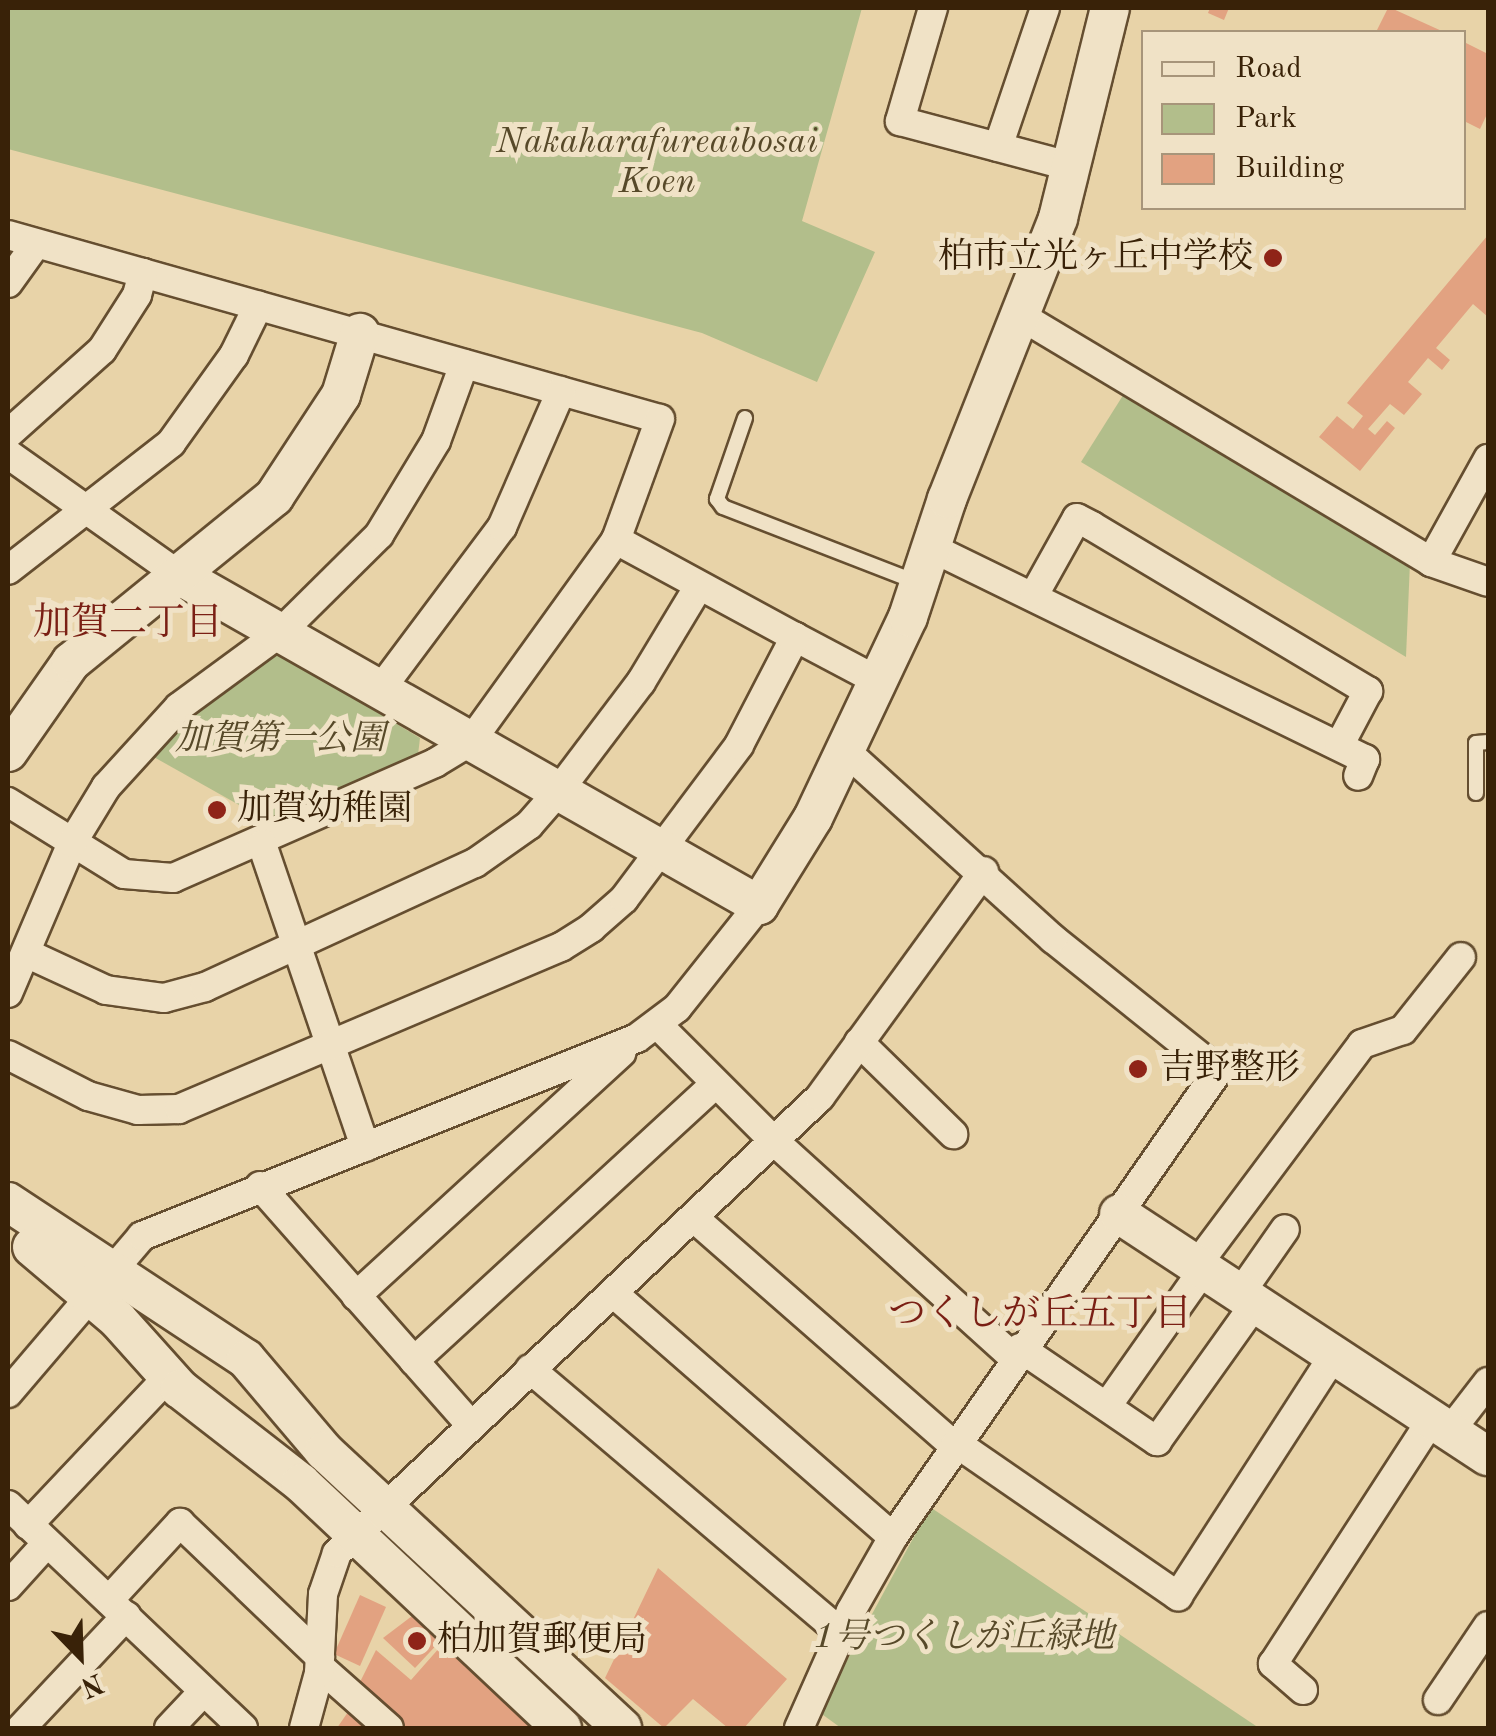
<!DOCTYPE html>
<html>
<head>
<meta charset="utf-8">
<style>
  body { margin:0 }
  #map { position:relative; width:1496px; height:1736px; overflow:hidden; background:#e8d3a8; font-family:"Old Standard TT","Noto Serif JP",serif }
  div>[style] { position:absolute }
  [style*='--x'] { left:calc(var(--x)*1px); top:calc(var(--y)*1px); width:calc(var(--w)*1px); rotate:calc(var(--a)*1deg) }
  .green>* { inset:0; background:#b2be8b }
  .building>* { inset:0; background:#e2a281 }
  .roads { filter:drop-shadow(2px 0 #654e30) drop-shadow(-2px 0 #654e30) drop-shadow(0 2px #654e30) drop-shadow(0 -2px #654e30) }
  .lane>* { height:14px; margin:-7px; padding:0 7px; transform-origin:7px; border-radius:7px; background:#f0e2c6 }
  .street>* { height:28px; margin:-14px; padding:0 14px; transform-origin:14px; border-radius:14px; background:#f0e2c6 }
  .secondary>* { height:38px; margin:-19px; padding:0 19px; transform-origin:19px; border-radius:19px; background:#f0e2c6 }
  .dots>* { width:28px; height:28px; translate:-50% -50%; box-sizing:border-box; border:5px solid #f0e2c6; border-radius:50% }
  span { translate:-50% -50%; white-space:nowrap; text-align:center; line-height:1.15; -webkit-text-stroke:10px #f0e2c6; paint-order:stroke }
  .park-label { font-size:35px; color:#574929; font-style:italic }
  .poi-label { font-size:35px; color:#392208 }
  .right { translate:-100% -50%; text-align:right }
  .left { translate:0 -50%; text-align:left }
  .neighbourhood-label { font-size:38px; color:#7a1f14 }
  .frame { position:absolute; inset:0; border:10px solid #392208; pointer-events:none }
  .legend { position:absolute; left:1141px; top:30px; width:325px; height:180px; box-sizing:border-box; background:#f0e2c6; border:2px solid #a7957a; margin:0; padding:12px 18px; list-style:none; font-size:30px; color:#392208 }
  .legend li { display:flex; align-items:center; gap:20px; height:50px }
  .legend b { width:50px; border:2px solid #a7957a }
  .north { position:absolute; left:30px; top:1606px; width:100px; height:100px; -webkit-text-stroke:8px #f0e2c6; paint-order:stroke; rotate:157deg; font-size:28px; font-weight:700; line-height:40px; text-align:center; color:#392208 }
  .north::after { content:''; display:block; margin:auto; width:35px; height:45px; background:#392208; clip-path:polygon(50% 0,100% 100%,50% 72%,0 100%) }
</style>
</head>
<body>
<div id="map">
  <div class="green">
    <div style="clip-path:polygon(8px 8px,862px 8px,802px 221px,875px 252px,817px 382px,702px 333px,8px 149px)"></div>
    <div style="clip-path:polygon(1127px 389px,1410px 562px,1406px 657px,1081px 462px)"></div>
    <div style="clip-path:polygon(277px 652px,420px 738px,418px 755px,273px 824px,152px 756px,216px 694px)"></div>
    <div style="clip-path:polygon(930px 1507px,1259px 1728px,841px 1728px,819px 1712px)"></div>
  </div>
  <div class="building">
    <div style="clip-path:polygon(1210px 8px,1229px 8px,1224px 20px,1208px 13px)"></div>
    <div style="clip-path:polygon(1388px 8px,1391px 8px,1444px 32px,1376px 32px)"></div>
    <div style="clip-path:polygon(1464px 42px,1488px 54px,1488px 112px,1480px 129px,1464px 121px)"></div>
    <div style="clip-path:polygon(1488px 235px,1488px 317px,1473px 304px,1436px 348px,1450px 360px,1442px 370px,1428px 358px,1408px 382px,1422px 394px,1404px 415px,1390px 404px,1368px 429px,1375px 435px,1387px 421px,1395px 428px,1360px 471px,1319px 437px,1337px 416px,1353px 429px,1363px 416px,1347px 403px)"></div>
    <div style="clip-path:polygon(658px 1568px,787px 1679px,744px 1728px,728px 1728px,693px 1699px,664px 1728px,605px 1678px)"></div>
    <div style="clip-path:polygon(360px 1595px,386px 1607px,360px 1666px,334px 1654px)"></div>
    <div style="clip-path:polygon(416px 1613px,443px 1638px,415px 1668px,383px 1638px)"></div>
    <div style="clip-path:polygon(448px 1638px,546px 1728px,400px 1728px,356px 1690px,376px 1650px,411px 1680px)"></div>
    <div style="clip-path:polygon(348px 1712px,351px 1714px,366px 1728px,337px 1728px)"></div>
  </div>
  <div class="roads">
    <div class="lane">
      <div style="--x:745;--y:418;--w:86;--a:109.1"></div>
      <div style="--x:717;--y:499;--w:10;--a:53"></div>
      <div style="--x:723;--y:507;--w:210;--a:21.2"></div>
      <div style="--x:1476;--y:793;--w:50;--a:-90"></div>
      <div style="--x:1476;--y:743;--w:12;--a:-5"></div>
    </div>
    <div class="street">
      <div style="--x:933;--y:8;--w:118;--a:106.3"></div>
      <div style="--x:900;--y:121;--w:175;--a:14.9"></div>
      <div style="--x:998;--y:147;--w:147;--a:-71.3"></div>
      <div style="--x:8;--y:235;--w:677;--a:15.76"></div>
      <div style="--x:660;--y:419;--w:129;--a:110"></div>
      <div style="--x:616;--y:540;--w:248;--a:125.8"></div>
      <div style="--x:471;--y:741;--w:42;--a:148.6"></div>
      <div style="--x:435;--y:763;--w:286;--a:156.3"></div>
      <div style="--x:173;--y:878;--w:49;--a:-175.3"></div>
      <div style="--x:124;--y:874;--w:137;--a:-148.2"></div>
      <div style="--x:8;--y:283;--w:48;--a:-54.3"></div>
      <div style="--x:1024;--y:318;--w:475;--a:30.9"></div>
      <div style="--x:1431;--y:562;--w:60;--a:19.3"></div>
      <div style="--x:8;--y:434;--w:126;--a:-41.8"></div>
      <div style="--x:102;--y:350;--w:65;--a:-57.5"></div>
      <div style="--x:137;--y:295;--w:23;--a:-75"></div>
      <div style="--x:8;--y:454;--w:213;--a:35.3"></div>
      <div style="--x:932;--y:548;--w:482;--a:26"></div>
      <div style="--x:1365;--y:759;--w:18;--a:112"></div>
      <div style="--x:1431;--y:562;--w:118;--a:-61"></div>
      <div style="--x:8;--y:570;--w:207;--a:-37.9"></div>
      <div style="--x:171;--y:443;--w:108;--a:-54.4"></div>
      <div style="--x:234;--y:355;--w:55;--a:-63.9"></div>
      <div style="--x:1034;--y:595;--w:88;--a:-60.8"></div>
      <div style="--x:1077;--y:518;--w:17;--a:28"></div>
      <div style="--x:1092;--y:526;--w:322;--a:30.9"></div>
      <div style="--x:1368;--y:691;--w:62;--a:117.8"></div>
      <div style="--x:795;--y:637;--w:96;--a:27.9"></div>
      <div style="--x:380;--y:690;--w:204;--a:-53.2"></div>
      <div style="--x:502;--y:527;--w:148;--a:-66.5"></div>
      <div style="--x:262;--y:844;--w:320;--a:71.2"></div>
      <div style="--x:26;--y:953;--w:88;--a:24.8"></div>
      <div style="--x:106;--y:990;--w:59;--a:7.9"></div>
      <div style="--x:164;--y:998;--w:42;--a:-15"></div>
      <div style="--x:205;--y:987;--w:297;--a:-24.7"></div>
      <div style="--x:475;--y:863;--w:66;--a:-35.1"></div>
      <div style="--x:529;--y:825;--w:43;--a:-48.8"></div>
      <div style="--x:557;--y:793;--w:139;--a:-52.9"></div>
      <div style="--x:641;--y:682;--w:112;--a:-58.9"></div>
      <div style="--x:8;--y:993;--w:163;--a:-66.9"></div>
      <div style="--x:72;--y:843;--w:66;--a:-58.7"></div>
      <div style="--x:106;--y:787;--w:108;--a:-47.6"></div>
      <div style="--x:179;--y:707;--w:127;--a:-36.3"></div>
      <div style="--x:281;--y:632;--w:138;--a:-44.7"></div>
      <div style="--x:379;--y:535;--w:110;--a:-58.8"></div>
      <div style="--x:436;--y:441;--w:82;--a:-70"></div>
      <div style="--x:658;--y:1025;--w:164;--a:45"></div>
      <div style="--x:774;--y:1141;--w:322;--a:42.1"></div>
      <div style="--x:859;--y:1042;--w:132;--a:44.4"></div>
      <div style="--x:8;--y:1055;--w:90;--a:27.1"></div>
      <div style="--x:88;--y:1096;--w:52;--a:15.6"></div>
      <div style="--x:138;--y:1110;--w:41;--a:-1.4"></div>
      <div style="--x:179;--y:1109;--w:415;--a:-23"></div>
      <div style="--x:561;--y:947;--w:36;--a:-32"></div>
      <div style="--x:591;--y:928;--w:44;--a:-41.3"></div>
      <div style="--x:624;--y:899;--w:192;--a:-53.2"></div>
      <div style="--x:739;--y:745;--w:122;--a:-62.6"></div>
      <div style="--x:795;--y:637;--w:204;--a:-151.5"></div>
      <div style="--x:260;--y:1186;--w:319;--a:48.6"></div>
      <div style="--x:694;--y:1218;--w:346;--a:41.2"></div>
      <div style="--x:1196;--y:1266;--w:277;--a:-53.2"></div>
      <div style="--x:1362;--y:1044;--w:43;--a:-18.9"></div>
      <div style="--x:1403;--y:1030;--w:93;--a:-51.5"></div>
      <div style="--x:613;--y:1293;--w:371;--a:41.1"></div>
      <div style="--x:1239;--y:1295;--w:80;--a:-55.1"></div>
      <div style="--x:356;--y:1296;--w:360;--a:-42.5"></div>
      <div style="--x:1020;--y:1348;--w:166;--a:34.2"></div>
      <div style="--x:1157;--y:1441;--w:167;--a:-54.5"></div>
      <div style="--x:414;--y:1361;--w:409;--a:-42.6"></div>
      <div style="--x:530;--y:1369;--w:407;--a:40.3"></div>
      <div style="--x:8;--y:1393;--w:206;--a:-49.5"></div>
      <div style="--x:142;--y:1236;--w:533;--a:-21.8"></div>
      <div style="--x:637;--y:1038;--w:50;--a:-36.9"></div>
      <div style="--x:677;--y:1008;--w:132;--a:-51.5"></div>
      <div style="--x:1107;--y:1406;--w:166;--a:-54.8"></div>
      <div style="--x:1450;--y:1431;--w:62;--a:-52.2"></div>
      <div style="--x:956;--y:1443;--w:270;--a:34.6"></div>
      <div style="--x:1178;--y:1596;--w:283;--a:-57.1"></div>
      <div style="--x:8;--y:1505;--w:324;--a:43.5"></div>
      <div style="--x:28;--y:1525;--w:205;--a:-46.6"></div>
      <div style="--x:8;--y:1586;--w:58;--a:-47.8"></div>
      <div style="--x:109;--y:1600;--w:105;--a:-47.3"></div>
      <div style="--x:180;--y:1523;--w:194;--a:43.7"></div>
      <div style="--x:320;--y:1667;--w:92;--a:41.5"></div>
      <div style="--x:1303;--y:1690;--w:40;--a:-139"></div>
      <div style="--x:1273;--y:1664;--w:288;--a:-57"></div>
      <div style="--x:1438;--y:1700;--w:89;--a:-56"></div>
      <div style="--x:21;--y:1728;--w:154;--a:-46.8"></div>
      <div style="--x:169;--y:1728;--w:50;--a:-46.6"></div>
      <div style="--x:304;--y:1728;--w:57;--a:-74.7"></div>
      <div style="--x:319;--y:1673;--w:79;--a:-87.1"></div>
      <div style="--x:323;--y:1594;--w:43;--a:-71.1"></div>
      <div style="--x:337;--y:1553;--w:664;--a:-43.35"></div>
      <div style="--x:820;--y:1097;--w:279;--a:-54"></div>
      <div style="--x:799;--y:1728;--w:128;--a:-66"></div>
      <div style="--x:851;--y:1611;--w:85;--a:-60.4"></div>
      <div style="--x:893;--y:1537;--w:568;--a:-55.11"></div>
      <div style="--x:1218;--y:1071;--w:211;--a:-141.3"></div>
      <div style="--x:1053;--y:939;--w:278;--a:-137.8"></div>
    </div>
    <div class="secondary">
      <div style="--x:182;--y:577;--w:664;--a:29.62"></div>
      <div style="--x:759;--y:905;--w:102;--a:-58.2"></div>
      <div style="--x:813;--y:818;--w:222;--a:-64.7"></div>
      <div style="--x:908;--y:617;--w:124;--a:-71.7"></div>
      <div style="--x:947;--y:499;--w:302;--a:-68.4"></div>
      <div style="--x:1058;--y:218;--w:216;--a:-76.1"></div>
      <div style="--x:8;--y:752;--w:110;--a:-55"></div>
      <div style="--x:71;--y:662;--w:262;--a:-39.1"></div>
      <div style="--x:274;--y:497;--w:122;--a:-56.7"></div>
      <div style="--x:341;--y:395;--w:65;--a:-73"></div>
      <div style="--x:8;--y:1202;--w:285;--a:33.4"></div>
      <div style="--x:246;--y:1359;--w:121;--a:49.7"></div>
      <div style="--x:324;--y:1451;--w:407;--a:42.9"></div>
      <div style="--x:1119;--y:1214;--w:441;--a:33.3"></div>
      <div style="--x:32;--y:1247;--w:113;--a:40.3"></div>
      <div style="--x:118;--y:1320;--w:93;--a:48.1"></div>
      <div style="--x:180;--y:1389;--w:153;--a:37.8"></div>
      <div style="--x:301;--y:1483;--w:358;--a:43.2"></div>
    </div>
  </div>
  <div class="dots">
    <div style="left:1273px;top:258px;background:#8f2418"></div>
    <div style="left:217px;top:810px;background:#8f2418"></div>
    <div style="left:1138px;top:1069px;background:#8f2418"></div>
    <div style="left:417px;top:1641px;background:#8f2418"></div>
  </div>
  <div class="park-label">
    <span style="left:657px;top:163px">Nakaharafureaibosai<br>Koen</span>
    <span style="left:280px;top:740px">加賀第一公園</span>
    <span style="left:964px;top:1638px">1号つくしが丘緑地</span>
  </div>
  <div class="poi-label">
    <span class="right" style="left:1253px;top:258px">柏市立光ヶ丘中学校</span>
    <span class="left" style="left:237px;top:810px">加賀幼稚園</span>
    <span class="left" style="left:1160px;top:1069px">吉野整形</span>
    <span class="left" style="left:437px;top:1641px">柏加賀郵便局</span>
  </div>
  <div class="neighbourhood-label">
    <span style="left:128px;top:625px">加賀二丁目</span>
    <span style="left:1040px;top:1316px">つくしが丘五丁目</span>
  </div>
  <div class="frame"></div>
  <ul class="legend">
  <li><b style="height:12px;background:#f0e2c6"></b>Road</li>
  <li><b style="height:28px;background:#b2be8b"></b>Park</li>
  <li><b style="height:28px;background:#e2a281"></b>Building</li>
  </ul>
  <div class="north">N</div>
</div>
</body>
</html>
